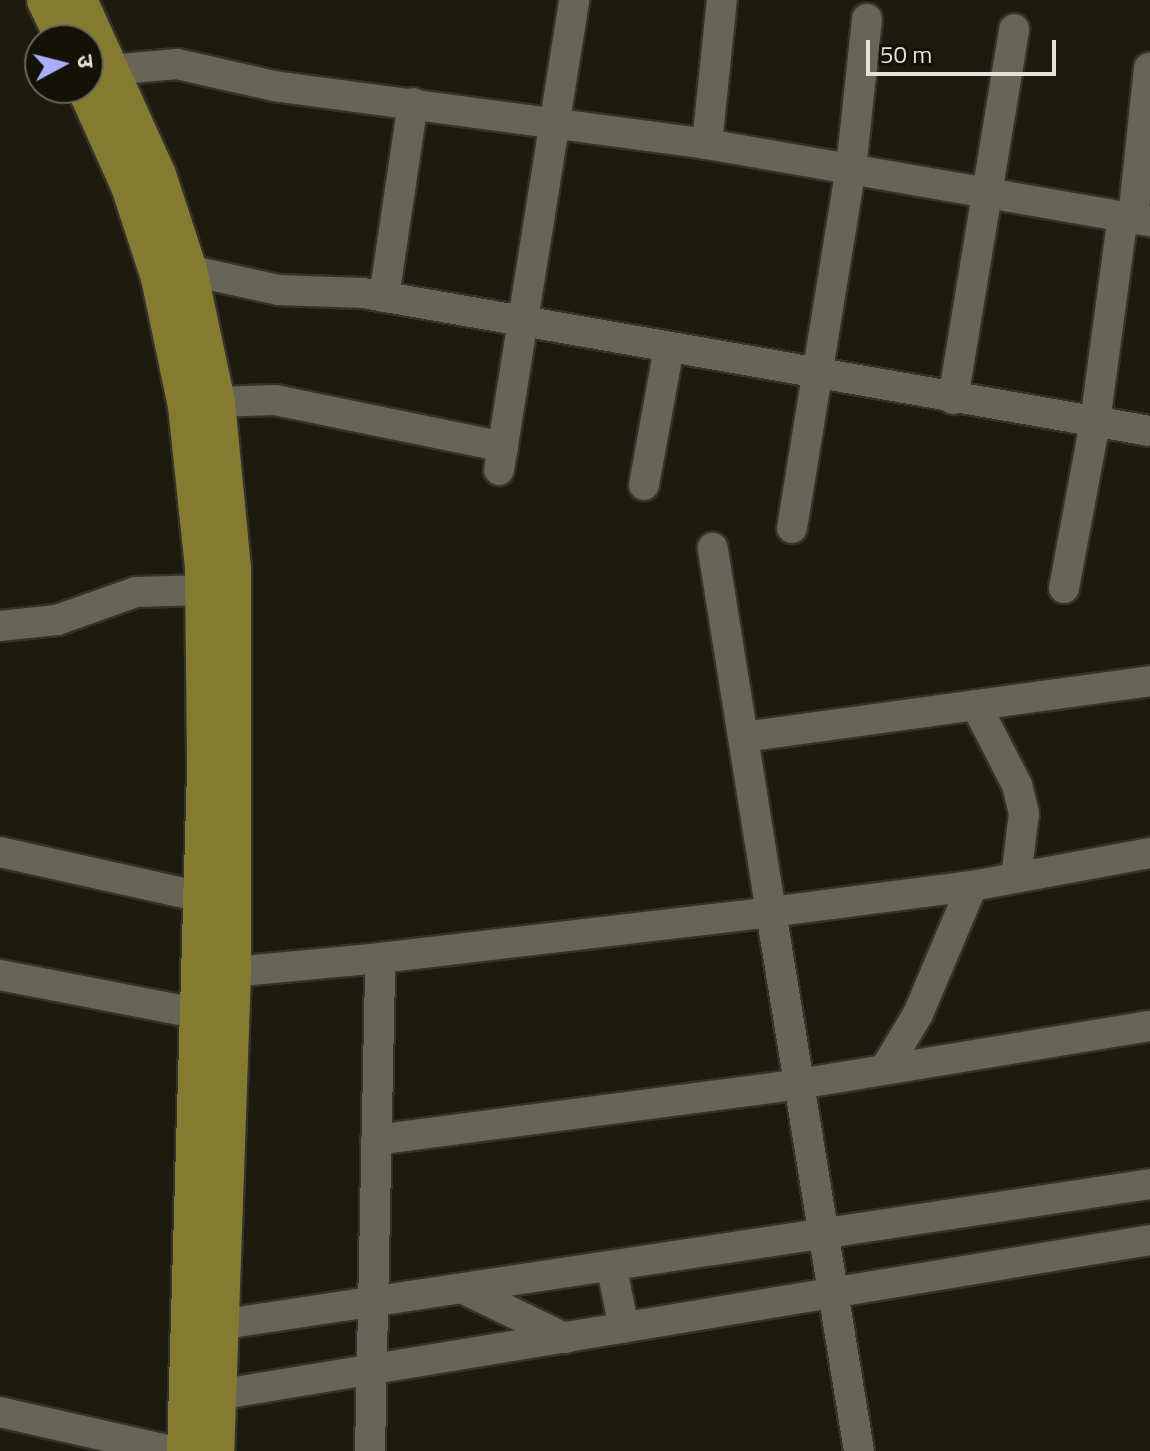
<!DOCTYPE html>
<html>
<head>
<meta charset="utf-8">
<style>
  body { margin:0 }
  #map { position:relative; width:1150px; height:1451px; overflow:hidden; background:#1d1b0e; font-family:"Titillium Web","Noto Sans Devanagari",sans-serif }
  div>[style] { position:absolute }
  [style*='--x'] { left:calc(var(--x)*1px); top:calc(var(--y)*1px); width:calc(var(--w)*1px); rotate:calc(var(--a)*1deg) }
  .roads { filter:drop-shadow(2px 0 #34322c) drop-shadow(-2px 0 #34322c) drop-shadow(0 2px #34322c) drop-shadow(0 -2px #34322c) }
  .minor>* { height:30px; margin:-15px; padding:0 15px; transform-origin:15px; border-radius:15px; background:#676555 }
  .major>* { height:38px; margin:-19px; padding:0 19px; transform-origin:19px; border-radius:19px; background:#857b30 }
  span { translate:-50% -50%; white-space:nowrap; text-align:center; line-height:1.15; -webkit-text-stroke:7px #141206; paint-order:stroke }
  .north { position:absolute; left:24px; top:24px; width:80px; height:80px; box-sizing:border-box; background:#141206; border:2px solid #67665b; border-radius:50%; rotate:83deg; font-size:22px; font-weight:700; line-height:32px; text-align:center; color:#e4e3da }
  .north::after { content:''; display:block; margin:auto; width:28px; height:36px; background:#abaffb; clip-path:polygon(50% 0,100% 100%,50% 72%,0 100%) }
  .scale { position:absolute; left:866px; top:40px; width:190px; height:36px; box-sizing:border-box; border:4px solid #e4e3da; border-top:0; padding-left:10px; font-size:24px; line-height:28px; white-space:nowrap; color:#e4e3da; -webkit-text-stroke:6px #141206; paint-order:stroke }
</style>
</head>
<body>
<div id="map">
  <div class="roads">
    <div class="minor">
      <div style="--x:110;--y:70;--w:67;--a:-5.1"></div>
      <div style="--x:177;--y:64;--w:99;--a:12.8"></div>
      <div style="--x:274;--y:86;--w:437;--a:7.6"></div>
      <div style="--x:707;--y:144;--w:450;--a:9.9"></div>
      <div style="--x:707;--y:144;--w:145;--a:-84.1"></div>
      <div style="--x:1133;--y:218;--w:151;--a:-83.9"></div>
      <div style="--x:188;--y:270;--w:92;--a:12.5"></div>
      <div style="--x:278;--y:290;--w:85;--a:2"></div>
      <div style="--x:363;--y:293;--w:799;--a:9.95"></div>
      <div style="--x:384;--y:297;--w:196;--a:-81.5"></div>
      <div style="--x:953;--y:399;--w:375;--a:-80.6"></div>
      <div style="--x:216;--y:402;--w:59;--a:-1.9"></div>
      <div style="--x:275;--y:400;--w:233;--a:11.6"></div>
      <div style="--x:499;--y:470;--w:476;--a:-80.9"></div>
      <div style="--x:644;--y:485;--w:139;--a:-79.7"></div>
      <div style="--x:792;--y:528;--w:364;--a:-80.7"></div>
      <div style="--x:851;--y:169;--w:151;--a:-83.9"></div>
      <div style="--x:1064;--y:588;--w:169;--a:-79.4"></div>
      <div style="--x:1095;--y:422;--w:208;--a:-82.3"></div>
      <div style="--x:0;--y:626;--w:57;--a:-6"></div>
      <div style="--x:57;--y:620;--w:84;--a:-19.5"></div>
      <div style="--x:136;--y:592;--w:68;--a:-1.7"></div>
      <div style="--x:976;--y:705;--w:90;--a:62.9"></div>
      <div style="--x:1017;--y:785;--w:29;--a:76"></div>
      <div style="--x:1024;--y:813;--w:65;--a:97"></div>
      <div style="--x:743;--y:737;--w:411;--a:-7.8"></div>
      <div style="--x:0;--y:852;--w:206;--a:12.6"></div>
      <div style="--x:232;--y:972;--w:149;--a:-5.4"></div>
      <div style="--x:0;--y:975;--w:205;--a:11"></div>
      <div style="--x:885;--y:1069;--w:64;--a:-59"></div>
      <div style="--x:918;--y:1014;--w:139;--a:-67.1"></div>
      <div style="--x:376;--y:1140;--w:427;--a:-7.5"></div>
      <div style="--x:799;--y:1084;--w:356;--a:-9.4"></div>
      <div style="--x:612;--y:1269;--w:60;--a:78.5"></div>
      <div style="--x:468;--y:1291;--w:108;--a:25.9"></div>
      <div style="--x:218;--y:1325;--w:943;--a:-8.6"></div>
      <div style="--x:217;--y:1395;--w:946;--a:-9.43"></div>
      <div style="--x:0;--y:1412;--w:175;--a:12.8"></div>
      <div style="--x:370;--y:1451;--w:493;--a:-88.8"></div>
      <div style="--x:380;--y:958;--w:394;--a:-6.7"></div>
      <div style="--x:771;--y:912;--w:369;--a:-99.1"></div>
      <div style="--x:859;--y:1451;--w:546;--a:-99.27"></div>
      <div style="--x:771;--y:912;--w:203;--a:-7.4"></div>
      <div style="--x:972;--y:886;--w:181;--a:-10.5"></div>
    </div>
    <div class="major">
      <div style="--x:46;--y:0;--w:44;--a:64.6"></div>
      <div style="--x:78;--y:0;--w:192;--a:65.7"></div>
      <div style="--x:157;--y:175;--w:100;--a:71.9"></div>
      <div style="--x:188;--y:270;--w:135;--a:78"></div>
      <div style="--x:216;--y:402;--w:166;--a:84.5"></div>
      <div style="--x:232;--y:567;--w:405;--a:90"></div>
      <div style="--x:232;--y:972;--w:479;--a:92"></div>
      <div style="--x:86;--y:88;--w:107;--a:65.8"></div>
      <div style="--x:130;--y:186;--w:97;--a:71.9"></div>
      <div style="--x:160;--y:278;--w:131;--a:78.1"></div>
      <div style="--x:187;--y:406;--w:164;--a:84"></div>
      <div style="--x:204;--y:569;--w:202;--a:89.4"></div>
      <div style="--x:206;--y:771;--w:680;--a:91.68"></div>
    </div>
  </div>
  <div class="north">उ</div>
  <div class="scale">50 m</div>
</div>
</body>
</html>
